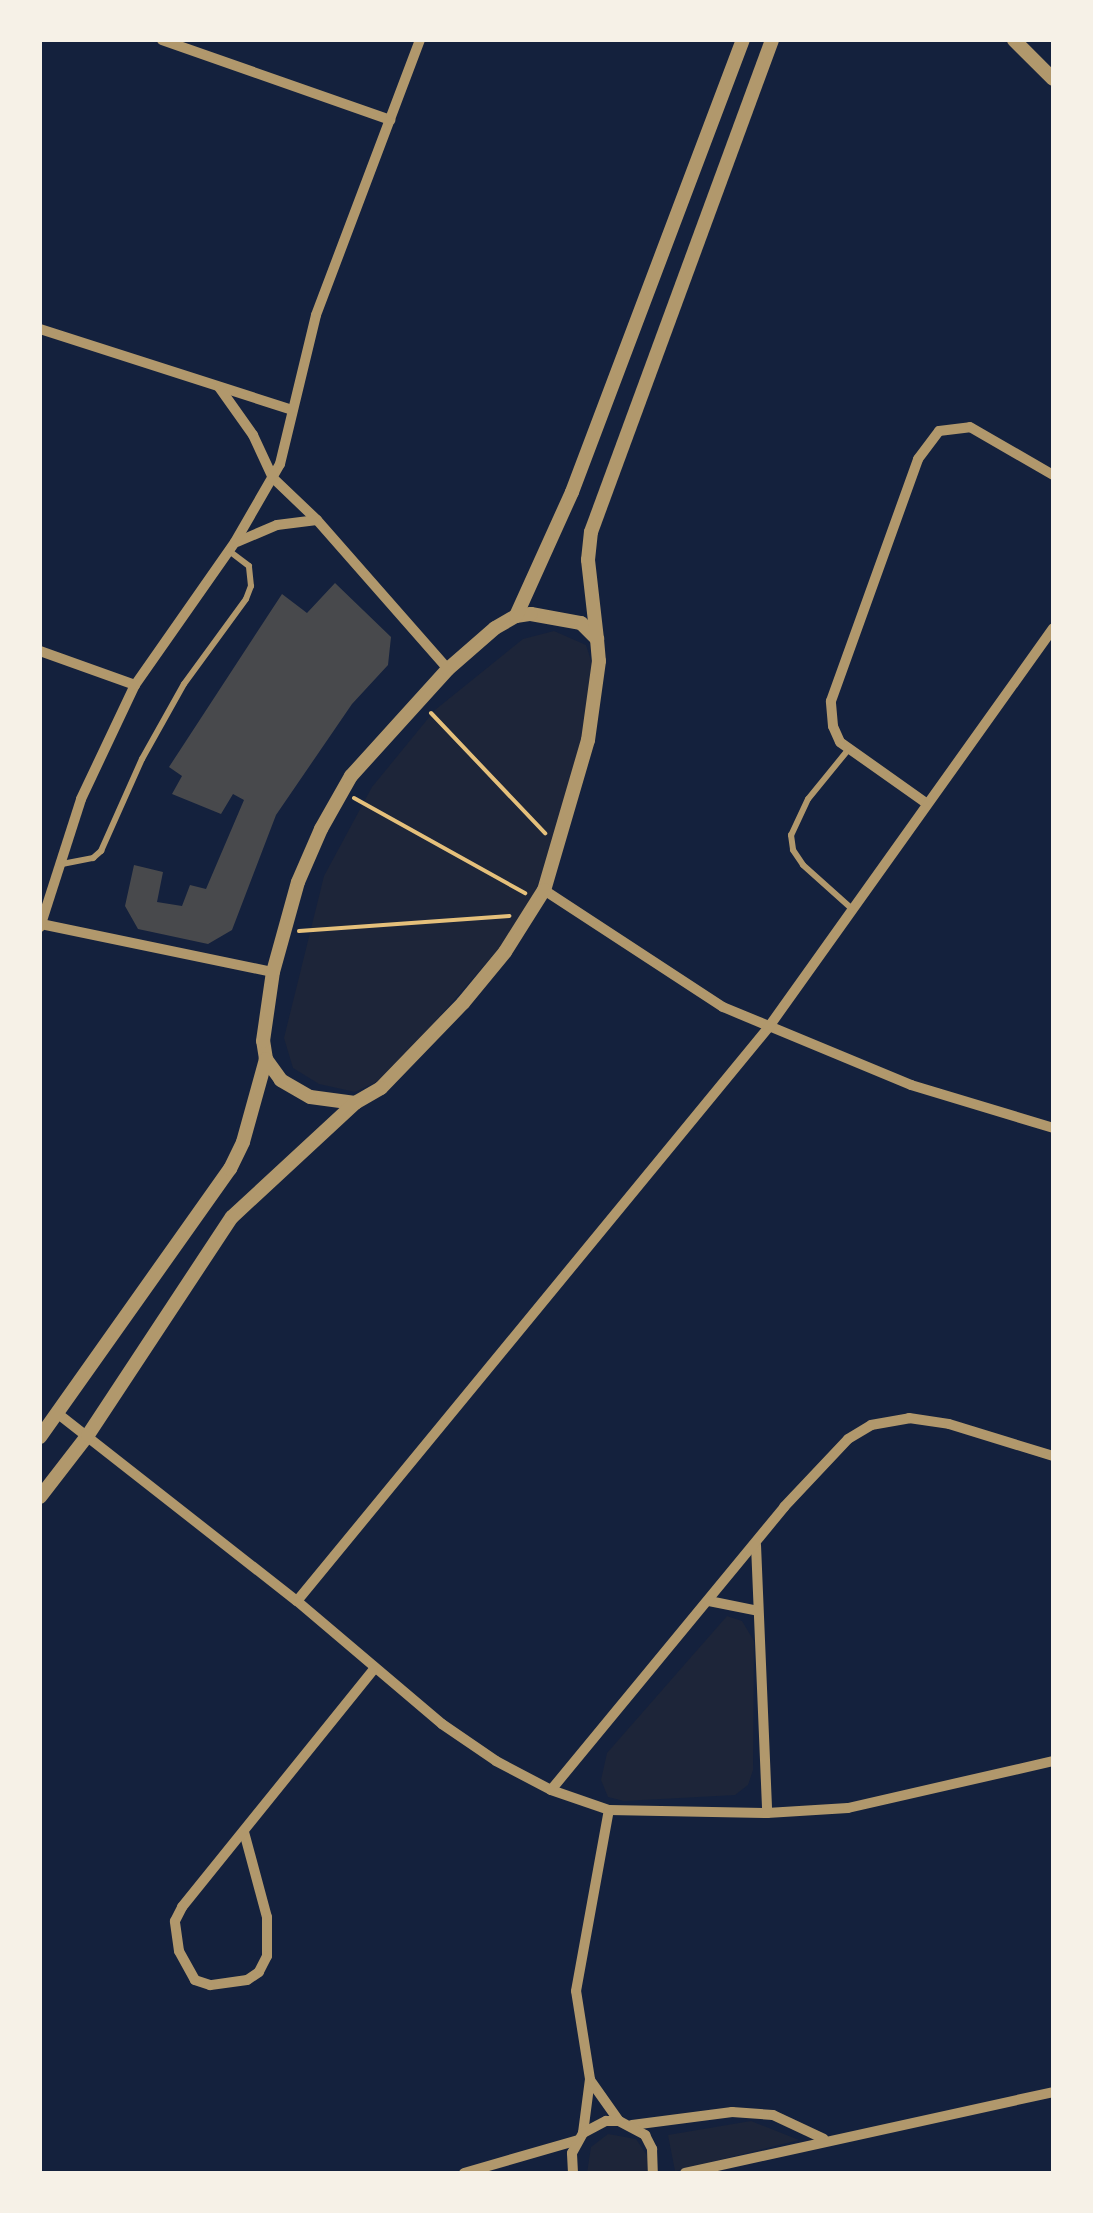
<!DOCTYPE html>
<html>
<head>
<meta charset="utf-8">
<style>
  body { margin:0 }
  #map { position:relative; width:1093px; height:2213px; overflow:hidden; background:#14213d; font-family:Arial,sans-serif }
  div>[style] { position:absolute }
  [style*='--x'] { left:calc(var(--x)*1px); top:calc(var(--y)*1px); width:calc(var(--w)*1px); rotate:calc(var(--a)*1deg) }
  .green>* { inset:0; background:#1d2539 }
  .building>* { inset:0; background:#48494c }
  .path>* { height:4px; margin:-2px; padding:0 2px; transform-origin:2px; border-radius:2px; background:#e5c07b }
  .service>* { height:6px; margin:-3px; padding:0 3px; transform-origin:3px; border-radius:3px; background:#b1986c }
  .minor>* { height:10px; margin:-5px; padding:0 5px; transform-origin:5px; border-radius:5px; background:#b1986c }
  .tertiary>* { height:14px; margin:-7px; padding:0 7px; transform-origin:7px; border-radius:7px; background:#b1986c }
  span { translate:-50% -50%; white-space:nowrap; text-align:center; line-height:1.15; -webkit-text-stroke:8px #f6f1e7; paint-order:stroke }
  .frame { position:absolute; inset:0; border:42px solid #f6f1e7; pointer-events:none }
</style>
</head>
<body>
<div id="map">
  <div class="green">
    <div style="clip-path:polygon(554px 631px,586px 645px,598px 682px,558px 838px,521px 923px,387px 1077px,355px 1092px,319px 1084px,293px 1068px,284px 1038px,324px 876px,372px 787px,435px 710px,523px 639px)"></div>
    <div style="clip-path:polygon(727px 1616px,742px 1621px,754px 1641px,753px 1770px,748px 1785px,735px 1795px,624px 1801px,608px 1797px,601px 1780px,607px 1753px)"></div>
    <div style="clip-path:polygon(751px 2121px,799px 2140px,675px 2171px,668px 2135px)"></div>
    <div style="clip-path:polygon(608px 2134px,636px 2139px,648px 2157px,647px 2173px,587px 2173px,591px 2147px)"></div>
  </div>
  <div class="building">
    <div style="clip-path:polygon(335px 583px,391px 637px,388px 665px,352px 704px,276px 815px,232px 930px,208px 944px,138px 929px,125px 906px,134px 865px,163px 872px,157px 902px,182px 906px,190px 885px,206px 889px,244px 800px,233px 794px,221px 814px,172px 794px,182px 776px,169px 767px,282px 594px,307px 613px)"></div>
  </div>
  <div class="path">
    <div style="--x:431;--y:713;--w:166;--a:46.5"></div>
    <div style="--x:354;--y:798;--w:196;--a:29.1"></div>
    <div style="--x:299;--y:931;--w:211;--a:-4.1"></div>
  </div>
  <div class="service">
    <div style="--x:848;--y:750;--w:63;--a:129.2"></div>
    <div style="--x:808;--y:799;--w:40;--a:115"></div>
    <div style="--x:791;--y:835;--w:15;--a:82"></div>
    <div style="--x:793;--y:850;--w:18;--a:56"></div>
    <div style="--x:803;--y:865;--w:66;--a:41.9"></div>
    <div style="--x:62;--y:864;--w:32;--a:-11"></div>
    <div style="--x:93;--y:858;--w:11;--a:-41"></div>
    <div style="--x:101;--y:851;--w:101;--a:-66"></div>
    <div style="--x:142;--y:759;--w:86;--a:-60.8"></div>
    <div style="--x:184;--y:684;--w:105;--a:-53.9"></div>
    <div style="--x:246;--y:599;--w:14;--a:-69"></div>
    <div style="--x:251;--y:586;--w:20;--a:-96"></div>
    <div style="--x:249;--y:566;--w:25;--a:-143"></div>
  </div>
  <div class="minor">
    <div style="--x:162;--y:40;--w:242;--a:19.3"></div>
    <div style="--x:40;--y:329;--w:265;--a:17.8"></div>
    <div style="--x:219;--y:387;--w:59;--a:54.7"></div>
    <div style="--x:253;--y:435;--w:47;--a:65.1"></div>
    <div style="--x:273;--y:478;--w:61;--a:43.7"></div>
    <div style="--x:317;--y:520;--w:198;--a:48.7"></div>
    <div style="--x:237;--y:542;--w:43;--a:-23"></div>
    <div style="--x:277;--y:525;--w:40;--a:-7.1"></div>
    <div style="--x:40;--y:651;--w:101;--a:19.7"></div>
    <div style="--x:926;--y:803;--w:105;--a:-144.7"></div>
    <div style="--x:840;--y:742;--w:17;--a:-114"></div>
    <div style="--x:833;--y:726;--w:25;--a:-95"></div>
    <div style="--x:831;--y:701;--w:257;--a:-70.2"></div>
    <div style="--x:918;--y:459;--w:35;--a:-53"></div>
    <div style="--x:939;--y:431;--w:31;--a:-7"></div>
    <div style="--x:970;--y:427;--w:96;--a:30"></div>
    <div style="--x:544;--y:890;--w:214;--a:33.2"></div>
    <div style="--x:723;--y:1007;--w:204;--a:22.5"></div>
    <div style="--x:911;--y:1085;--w:148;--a:16.8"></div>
    <div style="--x:41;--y:924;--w:237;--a:11.7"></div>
    <div style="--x:40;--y:927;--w:134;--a:-72.2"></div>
    <div style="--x:81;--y:799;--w:126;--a:-64.7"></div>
    <div style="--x:135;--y:685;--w:174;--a:-55"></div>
    <div style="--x:235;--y:542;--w:90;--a:-60"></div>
    <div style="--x:280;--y:464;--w:153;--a:-76.4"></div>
    <div style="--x:316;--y:315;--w:294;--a:-69.3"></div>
    <div style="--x:57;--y:1413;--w:305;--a:38.1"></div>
    <div style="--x:297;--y:1601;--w:190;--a:40.3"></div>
    <div style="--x:442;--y:1724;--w:65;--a:34.4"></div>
    <div style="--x:496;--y:1761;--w:62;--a:27.8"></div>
    <div style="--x:551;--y:1790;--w:61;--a:19"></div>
    <div style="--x:609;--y:1810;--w:158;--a:1.1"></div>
    <div style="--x:767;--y:1813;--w:81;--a:-3.5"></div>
    <div style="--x:848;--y:1808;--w:210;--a:-12.9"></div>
    <div style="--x:756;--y:1545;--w:268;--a:87.6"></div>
    <div style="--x:297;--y:1601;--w:742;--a:-50.58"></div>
    <div style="--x:768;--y:1028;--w:491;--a:-54.5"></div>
    <div style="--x:709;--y:1601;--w:50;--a:11.5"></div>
    <div style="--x:551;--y:1790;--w:367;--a:-50.5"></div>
    <div style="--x:784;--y:1507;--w:93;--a:-46.7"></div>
    <div style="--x:848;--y:1439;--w:27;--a:-31"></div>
    <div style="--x:871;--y:1425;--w:39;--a:-10"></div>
    <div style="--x:909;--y:1418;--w:40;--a:8.5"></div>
    <div style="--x:949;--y:1424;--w:109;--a:17.1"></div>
    <div style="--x:244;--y:1832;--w:88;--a:74.9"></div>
    <div style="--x:267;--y:1917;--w:39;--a:90"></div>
    <div style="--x:267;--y:1956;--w:18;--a:117"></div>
    <div style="--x:259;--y:1972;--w:14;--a:146"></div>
    <div style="--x:247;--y:1980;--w:37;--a:172"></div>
    <div style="--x:210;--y:1985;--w:16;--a:-162"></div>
    <div style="--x:195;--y:1980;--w:33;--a:-119"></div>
    <div style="--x:179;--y:1951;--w:30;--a:-98"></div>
    <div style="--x:175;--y:1921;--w:16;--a:-63"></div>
    <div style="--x:182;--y:1907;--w:304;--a:-51.1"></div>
    <div style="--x:590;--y:2080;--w:50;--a:54.7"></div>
    <div style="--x:632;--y:2125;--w:101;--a:-7.4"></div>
    <div style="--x:732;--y:2112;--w:41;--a:4.2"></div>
    <div style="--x:773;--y:2115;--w:56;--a:25.2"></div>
    <div style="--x:583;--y:2133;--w:54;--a:-82.6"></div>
    <div style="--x:590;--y:2079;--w:89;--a:-99"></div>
    <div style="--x:576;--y:1991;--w:184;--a:-79.7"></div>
    <div style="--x:464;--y:2173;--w:119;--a:-16.1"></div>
    <div style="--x:573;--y:2173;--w:20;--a:-93"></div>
    <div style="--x:572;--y:2153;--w:23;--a:-61"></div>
    <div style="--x:583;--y:2133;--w:26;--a:-28"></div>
    <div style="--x:606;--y:2121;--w:13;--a:0"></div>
    <div style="--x:619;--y:2121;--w:30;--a:28"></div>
    <div style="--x:645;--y:2135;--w:16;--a:63"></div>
    <div style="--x:652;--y:2149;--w:24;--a:88"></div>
    <div style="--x:685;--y:2173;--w:377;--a:-12.4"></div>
  </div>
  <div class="tertiary">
    <div style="--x:1014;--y:40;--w:55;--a:45"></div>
    <div style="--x:531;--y:614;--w:51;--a:10.2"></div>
    <div style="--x:581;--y:623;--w:23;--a:45"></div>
    <div style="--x:597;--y:639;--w:22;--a:85"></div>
    <div style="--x:599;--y:661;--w:80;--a:97.9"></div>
    <div style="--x:588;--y:740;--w:156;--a:106.3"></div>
    <div style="--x:544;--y:890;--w:73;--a:122.2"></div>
    <div style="--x:505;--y:952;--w:66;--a:129.5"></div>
    <div style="--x:463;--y:1003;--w:118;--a:134"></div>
    <div style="--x:381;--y:1088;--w:30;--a:150"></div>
    <div style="--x:355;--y:1103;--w:45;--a:-172.4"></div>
    <div style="--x:310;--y:1097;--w:34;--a:-150"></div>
    <div style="--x:281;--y:1080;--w:26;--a:-126"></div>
    <div style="--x:266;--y:1059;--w:18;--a:-99"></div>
    <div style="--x:263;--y:1041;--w:70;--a:-81.8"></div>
    <div style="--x:273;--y:972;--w:93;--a:-74.5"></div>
    <div style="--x:298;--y:882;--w:58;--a:-66.5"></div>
    <div style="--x:321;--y:829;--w:61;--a:-60.5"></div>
    <div style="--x:351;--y:776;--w:144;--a:-47.8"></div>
    <div style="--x:448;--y:669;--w:62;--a:-41.1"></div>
    <div style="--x:495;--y:628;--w:24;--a:-30"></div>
    <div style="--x:516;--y:616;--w:15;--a:-8"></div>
    <div style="--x:516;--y:616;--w:136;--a:-65.7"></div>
    <div style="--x:572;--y:492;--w:483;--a:-69.3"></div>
    <div style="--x:597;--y:639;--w:80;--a:-96.5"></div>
    <div style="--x:588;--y:560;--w:28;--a:-84"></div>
    <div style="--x:591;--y:532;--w:524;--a:-69.8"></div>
    <div style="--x:40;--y:1437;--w:329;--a:-54.7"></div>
    <div style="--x:230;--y:1169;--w:30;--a:-64"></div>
    <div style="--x:243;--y:1142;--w:86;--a:-74.5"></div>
    <div style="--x:40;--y:1497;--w:78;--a:-52.3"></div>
    <div style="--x:88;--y:1435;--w:261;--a:-56.6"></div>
    <div style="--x:232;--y:1217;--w:168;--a:-42.8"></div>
  </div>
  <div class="frame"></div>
</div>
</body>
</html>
